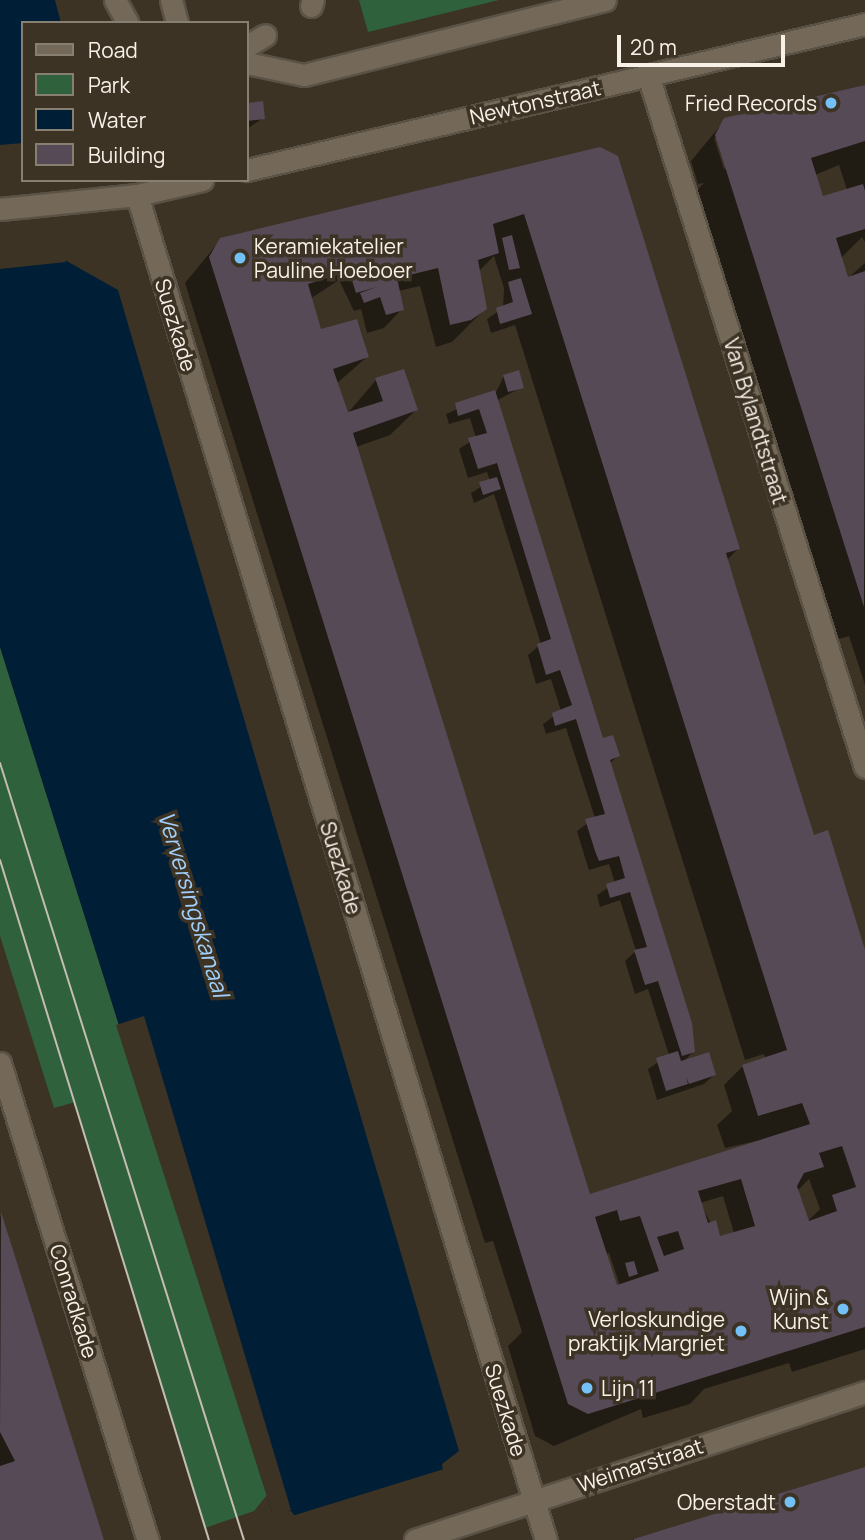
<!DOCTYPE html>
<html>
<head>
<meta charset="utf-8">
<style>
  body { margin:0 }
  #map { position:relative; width:865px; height:1540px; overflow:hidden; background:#3d3325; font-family:Manrope,sans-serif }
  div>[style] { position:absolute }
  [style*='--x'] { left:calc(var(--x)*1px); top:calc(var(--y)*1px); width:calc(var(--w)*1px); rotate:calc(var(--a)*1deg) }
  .green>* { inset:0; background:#2f613c }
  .water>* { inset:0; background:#001e36 }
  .pier>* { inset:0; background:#3d3325 }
  .shadow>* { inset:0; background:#0007 }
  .building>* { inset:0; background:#574a57 }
  .roads { filter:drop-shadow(2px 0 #5b5246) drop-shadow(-2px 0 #5b5246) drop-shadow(0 2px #5b5246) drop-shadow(0 -2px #5b5246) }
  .street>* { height:21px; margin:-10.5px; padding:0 10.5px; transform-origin:10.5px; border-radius:10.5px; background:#746959 }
  .tram>* { height:2px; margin:-1px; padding:0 1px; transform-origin:1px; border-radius:1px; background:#c5bdb3 }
  .dots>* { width:19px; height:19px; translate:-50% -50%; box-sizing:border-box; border:4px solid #3d3325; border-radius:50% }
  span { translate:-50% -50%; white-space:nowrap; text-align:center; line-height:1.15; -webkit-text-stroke:7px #3d3325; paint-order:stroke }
  .street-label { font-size:21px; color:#f8f1e8 }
  .poi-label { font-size:21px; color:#f8f1e8 }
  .right { translate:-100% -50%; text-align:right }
  .left { translate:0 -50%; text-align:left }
  .water-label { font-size:23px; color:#a0cffa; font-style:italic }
  .legend { position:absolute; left:21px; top:21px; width:228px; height:161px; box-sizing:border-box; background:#3d3325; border:2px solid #887f73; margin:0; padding:9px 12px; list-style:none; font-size:21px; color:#f8f1e8 }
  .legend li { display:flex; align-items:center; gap:14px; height:35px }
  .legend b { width:35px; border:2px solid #887f73 }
  .scale { position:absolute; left:617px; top:35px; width:168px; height:32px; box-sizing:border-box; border:4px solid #f8f1e8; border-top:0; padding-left:9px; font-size:21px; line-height:24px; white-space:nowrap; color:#f8f1e8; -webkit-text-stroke:5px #3d3325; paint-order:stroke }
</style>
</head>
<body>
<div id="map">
  <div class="green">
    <div style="clip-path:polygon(359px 0,499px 0,368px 32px)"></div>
    <div style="clip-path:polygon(0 647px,267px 1495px,254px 1511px,205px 1528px,75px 1102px,54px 1108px,0 936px)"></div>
  </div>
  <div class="water">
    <div style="clip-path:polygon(0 0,55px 0,61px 23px,23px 23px,23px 180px,63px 259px,118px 290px,459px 1451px,442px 1464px,444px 1479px,298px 1520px,291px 1511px,272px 1512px,0 647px)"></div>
  </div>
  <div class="pier">
    <div style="clip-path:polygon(23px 143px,23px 180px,41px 180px,66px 262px,0 269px,0 145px)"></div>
    <div style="clip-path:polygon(144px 1016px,291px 1510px,279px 1515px,272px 1512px,116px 1025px)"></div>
    <div style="clip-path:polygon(444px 1469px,466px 1540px,300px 1540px,292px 1516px)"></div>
  </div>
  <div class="shadow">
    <div style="clip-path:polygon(evenodd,865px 86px,865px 242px,862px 237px,841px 258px,847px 279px,865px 263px,865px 685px,849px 636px,832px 641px,692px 195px,704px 183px,698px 184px,691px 161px,725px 120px,865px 86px,714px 138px,718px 138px,727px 168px,724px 169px,714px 138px,865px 86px,839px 165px,847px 190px,822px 198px,815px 175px,839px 165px)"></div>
    <div style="clip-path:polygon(262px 103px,263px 118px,247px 129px,247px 105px)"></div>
    <div style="clip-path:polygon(evenodd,600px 149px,738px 549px,726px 561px,812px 838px,865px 955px,865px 1349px,792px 1372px,789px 1363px,704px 1389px,690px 1404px,643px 1418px,641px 1409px,554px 1446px,535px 1436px,508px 1346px,522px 1332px,493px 1241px,485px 1243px,185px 283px,221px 239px,600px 149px,494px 256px,504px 288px,503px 308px,487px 319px,491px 333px,515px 325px,745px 1060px,764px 1054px,766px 1059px,743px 1066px,724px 1085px,732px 1111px,717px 1125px,725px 1148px,770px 1138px,584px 1198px,356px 447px,390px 435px,416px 410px,376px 380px,347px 414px,336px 384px,367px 357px,320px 331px,310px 299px,339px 280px,354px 311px,361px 309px,367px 333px,384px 328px,402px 309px,398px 291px,420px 286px,436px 347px,452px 342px,485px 309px,478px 272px,494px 256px,600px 149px,809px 1179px,820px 1209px,807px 1222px,797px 1191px,809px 1179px,600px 149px,723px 1196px,734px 1233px,719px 1239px,700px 1203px,723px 1196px,600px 149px,609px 1253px,620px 1286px,616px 1287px,605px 1254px,609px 1253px)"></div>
    <div style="clip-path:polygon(504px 376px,522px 387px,496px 401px,602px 740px,618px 756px,609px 764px,693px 1052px,683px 1062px,714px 1075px,704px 1084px,657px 1100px,648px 1069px,669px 1055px,648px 989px,635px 994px,625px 961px,636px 951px,620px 900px,600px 907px,597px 895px,615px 883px,609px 864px,589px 870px,586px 861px,577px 831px,595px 818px,566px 728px,546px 734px,543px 724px,561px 711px,551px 679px,536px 684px,528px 655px,541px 644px,494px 494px,474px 503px,471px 493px,490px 481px,487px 472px,468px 478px,459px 449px,476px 438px,470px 418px,449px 424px,446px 414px,496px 392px)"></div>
    <div style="clip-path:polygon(0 1215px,22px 1285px,102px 1540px,0 1540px)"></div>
  </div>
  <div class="building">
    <div style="clip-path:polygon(865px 85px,865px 141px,811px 158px,823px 196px,863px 184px,865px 191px,865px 229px,836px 238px,848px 277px,865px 271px,864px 607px,715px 135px,724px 118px)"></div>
    <div style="clip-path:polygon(263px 101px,265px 119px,247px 121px,247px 103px)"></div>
    <div style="clip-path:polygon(evenodd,600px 147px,618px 156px,740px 549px,726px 553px,737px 590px,814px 835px,828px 830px,865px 950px,865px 1327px,588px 1414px,568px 1404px,209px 257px,220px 238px,600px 147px,524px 214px,787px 1050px,742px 1065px,750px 1090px,758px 1116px,802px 1103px,810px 1124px,590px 1194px,353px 433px,418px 410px,404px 369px,375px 378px,383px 401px,348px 412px,333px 369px,369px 357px,362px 336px,357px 319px,321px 329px,308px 284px,349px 271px,356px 293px,377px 287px,360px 293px,364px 303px,380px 297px,386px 315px,404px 310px,397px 278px,438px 268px,450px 325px,471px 320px,487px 309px,478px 260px,499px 253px,493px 224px,524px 214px,600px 147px,842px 1146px,856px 1187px,832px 1195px,837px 1211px,809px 1221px,797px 1186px,804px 1173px,824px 1167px,819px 1153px,842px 1146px,600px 147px,741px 1179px,755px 1226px,720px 1236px,716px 1220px,708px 1223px,698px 1191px,741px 1179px,600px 147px,617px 1210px,620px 1221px,640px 1216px,659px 1271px,617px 1285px,595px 1217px,617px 1210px,600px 147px,678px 1231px,684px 1249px,664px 1256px,657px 1237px,678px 1231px)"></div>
    <div style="clip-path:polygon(512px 235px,520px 268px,509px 270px,502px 238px)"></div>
    <div style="clip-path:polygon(521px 278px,532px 314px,500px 324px,496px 308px,513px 302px,508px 282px)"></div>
    <div style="clip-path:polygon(519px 370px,524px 388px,508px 392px,503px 375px)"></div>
    <div style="clip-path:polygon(495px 390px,603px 738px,613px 735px,620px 756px,610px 760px,692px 1023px,695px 1052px,682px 1056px,658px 981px,645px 985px,634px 950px,647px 947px,630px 892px,610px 898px,606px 884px,625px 878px,619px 856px,599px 861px,595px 851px,585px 819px,605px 814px,576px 719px,555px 726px,552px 713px,572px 705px,560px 670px,546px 675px,537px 644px,551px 639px,497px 463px,478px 469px,468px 438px,487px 433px,479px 409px,458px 416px,455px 403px)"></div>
    <div style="clip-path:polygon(497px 477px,501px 489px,483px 495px,479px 482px)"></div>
    <div style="clip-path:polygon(678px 1051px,681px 1061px,709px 1052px,716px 1075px,689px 1084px,686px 1077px,688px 1084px,666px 1091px,656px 1058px)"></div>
    <div style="clip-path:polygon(1px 1212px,24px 1285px,104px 1540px,0 1540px,0 1466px,15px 1461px,0 1432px)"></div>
    <div style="clip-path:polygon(634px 1261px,638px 1274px,629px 1277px,625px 1263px)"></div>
    <div style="clip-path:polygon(865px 1467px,865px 1540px,634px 1540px,634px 1539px)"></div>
  </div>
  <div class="roads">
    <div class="street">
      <div style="--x:115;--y:0;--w:26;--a:61"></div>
      <div style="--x:171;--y:0;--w:24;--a:75"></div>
      <div style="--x:311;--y:6;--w:6;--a:-72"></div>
      <div style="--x:247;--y:46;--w:21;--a:-31"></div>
      <div style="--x:247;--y:63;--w:58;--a:11.9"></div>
      <div style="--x:304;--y:75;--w:310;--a:-14"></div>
      <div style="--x:648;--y:75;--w:725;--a:72.59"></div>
      <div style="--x:247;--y:170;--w:635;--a:-13.29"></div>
      <div style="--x:137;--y:195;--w:1406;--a:73.09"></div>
      <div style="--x:0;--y:209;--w:138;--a:-5.8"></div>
      <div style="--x:137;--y:195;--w:67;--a:-13"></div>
      <div style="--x:0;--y:1063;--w:499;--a:72.8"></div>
      <div style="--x:415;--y:1540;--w:474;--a:-18.2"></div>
    </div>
  </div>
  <div class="tram">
    <div style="--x:0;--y:763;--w:814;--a:72.57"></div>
    <div style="--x:0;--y:860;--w:711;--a:72.92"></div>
  </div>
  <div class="dots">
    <div style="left:831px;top:103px;background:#73c1f6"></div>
    <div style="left:240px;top:258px;background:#73c1f6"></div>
    <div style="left:843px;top:1309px;background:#73c1f6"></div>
    <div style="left:741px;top:1331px;background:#73c1f6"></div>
    <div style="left:587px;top:1388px;background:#73c1f6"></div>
    <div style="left:790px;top:1502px;background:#73c1f6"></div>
  </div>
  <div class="street-label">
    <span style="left:535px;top:102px;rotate:-13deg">Newtonstraat</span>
    <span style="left:176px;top:325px;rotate:73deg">Suezkade</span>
    <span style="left:756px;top:421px;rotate:73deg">Van Bylandtstraat</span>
    <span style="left:341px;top:868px;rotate:73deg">Suezkade</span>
    <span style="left:74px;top:1301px;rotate:73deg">Conradkade</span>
    <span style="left:506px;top:1410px;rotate:73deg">Suezkade</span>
    <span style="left:640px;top:1465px;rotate:-18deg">Weimarstraat</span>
  </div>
  <div class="poi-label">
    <span class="right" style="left:817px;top:103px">Fried Records</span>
    <span class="left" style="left:254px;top:258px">Keramiekatelier<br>Pauline Hoeboer</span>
    <span class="right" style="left:829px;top:1309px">Wijn &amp;<br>Kunst</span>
    <span class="right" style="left:725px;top:1331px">Verloskundige<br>praktijk Margriet</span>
    <span class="left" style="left:601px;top:1388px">Lijn 11</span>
    <span class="right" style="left:776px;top:1502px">Oberstadt</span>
  </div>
  <div class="water-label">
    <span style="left:194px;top:904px;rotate:73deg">Verversingskanaal</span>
  </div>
  <ul class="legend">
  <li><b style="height:9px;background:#746959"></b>Road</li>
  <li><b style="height:19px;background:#2f613c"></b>Park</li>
  <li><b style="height:19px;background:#001e36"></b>Water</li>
  <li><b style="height:19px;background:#574a57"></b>Building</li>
  </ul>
  <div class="scale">20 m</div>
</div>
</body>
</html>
